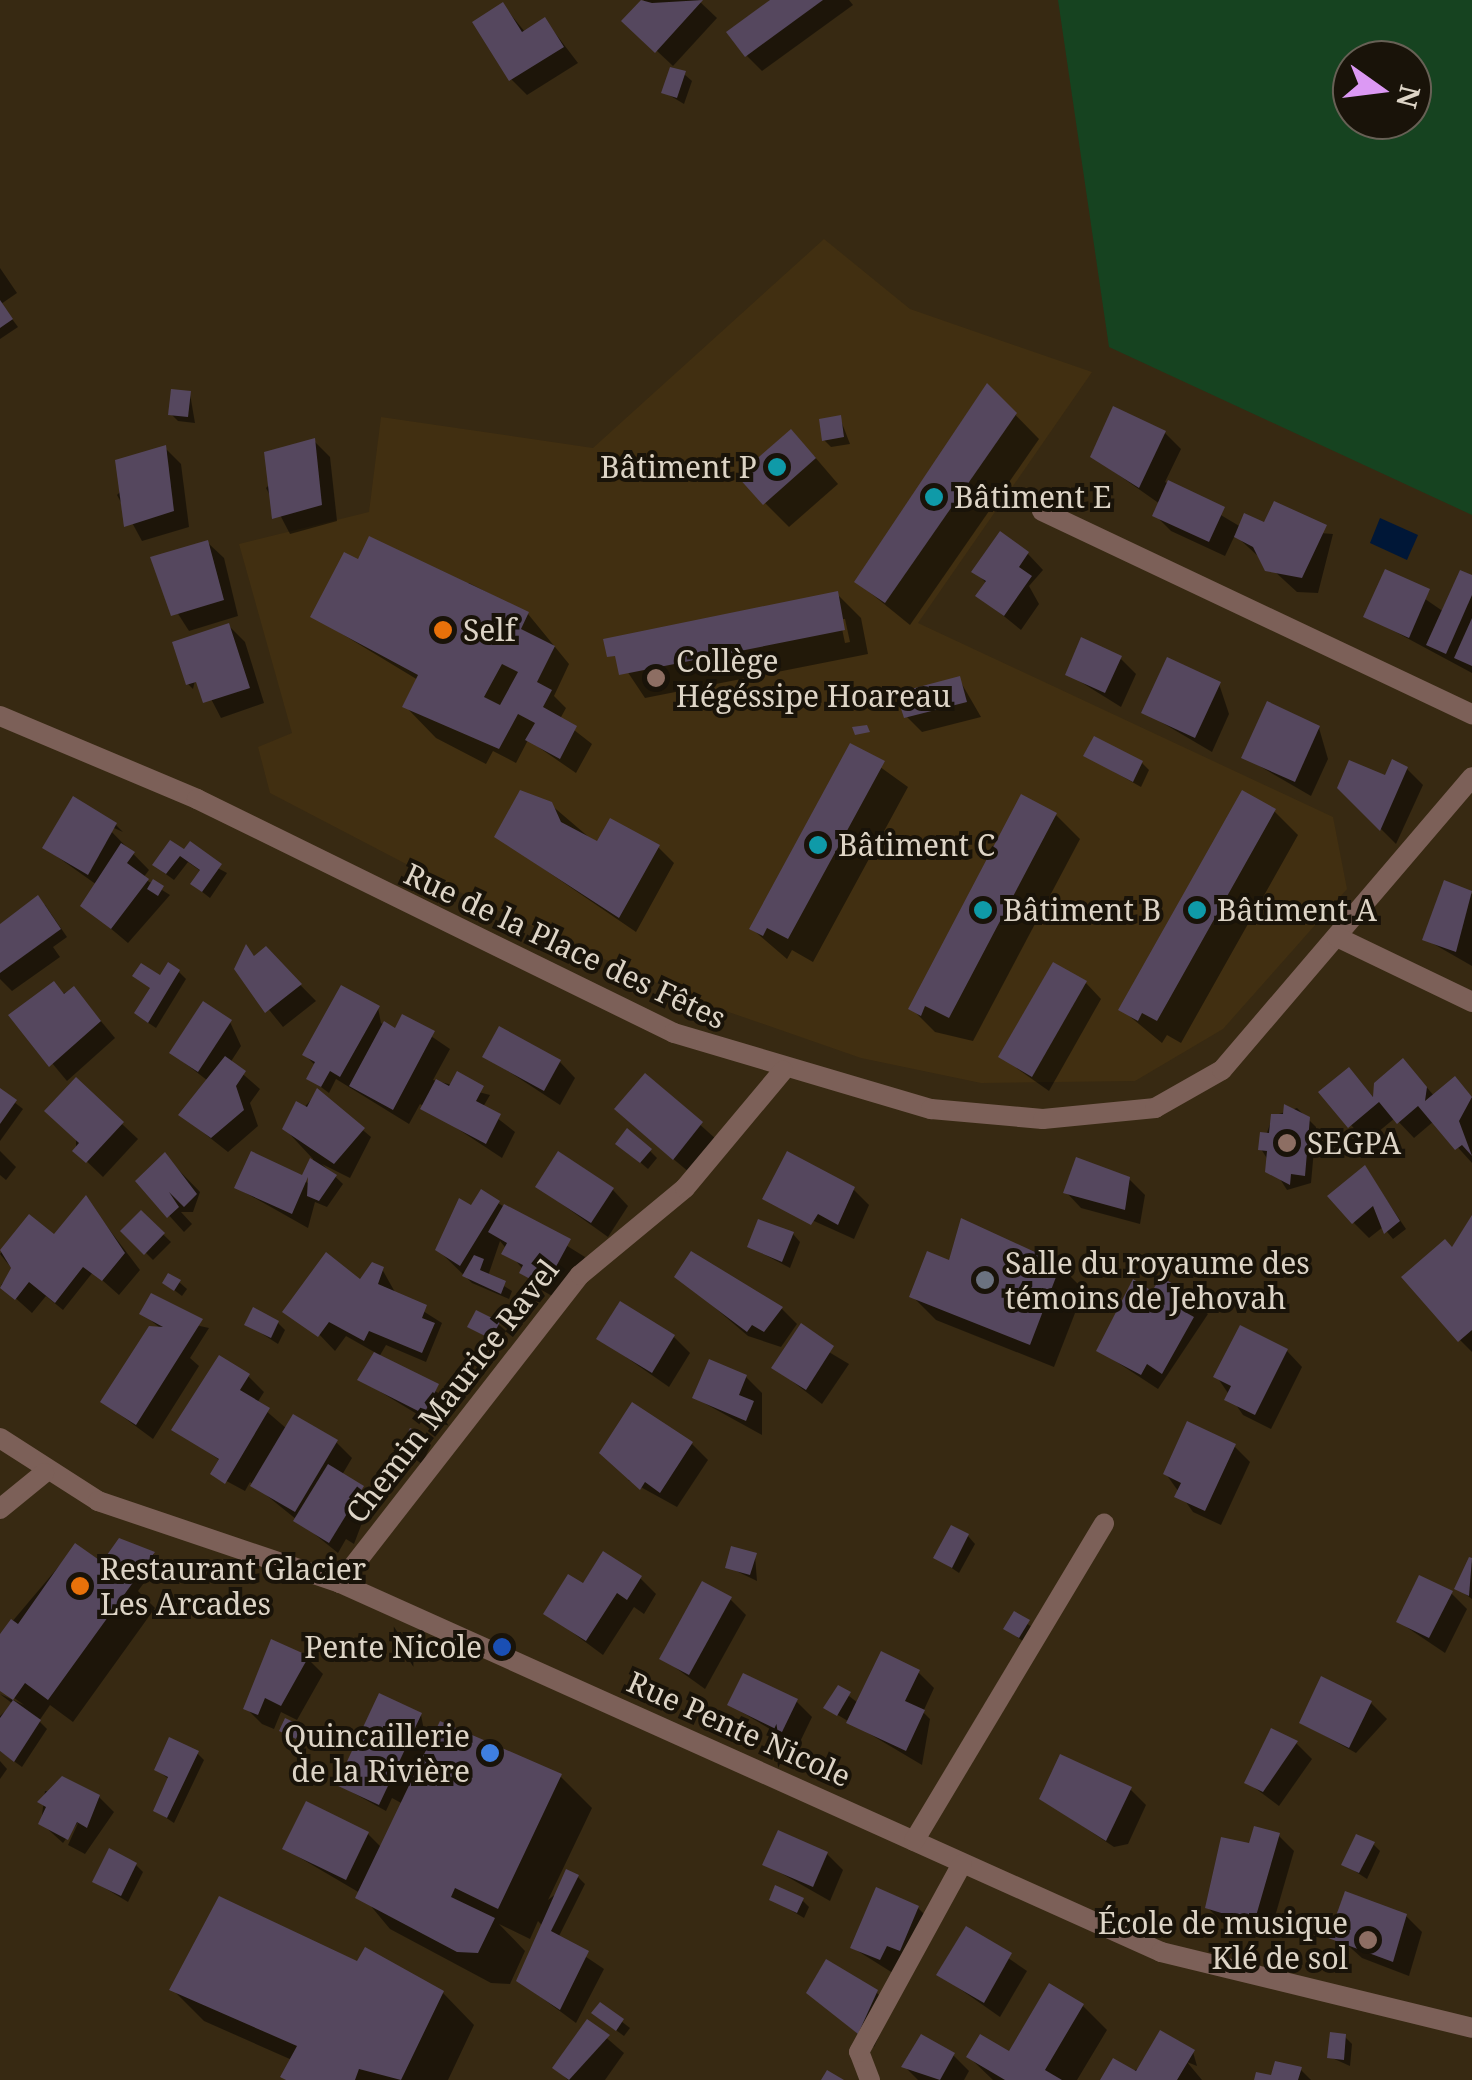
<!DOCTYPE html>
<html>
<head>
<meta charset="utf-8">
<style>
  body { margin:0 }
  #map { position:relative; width:1472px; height:2080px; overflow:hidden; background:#372912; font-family:"Noto Serif",serif }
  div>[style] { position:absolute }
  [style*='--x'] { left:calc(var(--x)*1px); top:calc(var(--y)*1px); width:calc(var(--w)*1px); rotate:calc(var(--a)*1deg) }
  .built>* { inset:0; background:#412f11 }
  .green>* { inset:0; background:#164320 }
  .water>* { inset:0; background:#001737 }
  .shadow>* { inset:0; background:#0007 }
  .building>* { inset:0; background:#55475e }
  .service>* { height:20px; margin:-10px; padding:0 10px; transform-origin:10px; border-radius:10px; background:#7c6058 }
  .minor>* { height:20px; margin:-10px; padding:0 10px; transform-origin:10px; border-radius:10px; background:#7c6058 }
  .dots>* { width:28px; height:28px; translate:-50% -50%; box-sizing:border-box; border:5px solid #191309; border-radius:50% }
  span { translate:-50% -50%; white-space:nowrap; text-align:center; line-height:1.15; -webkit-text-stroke:8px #191309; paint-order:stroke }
  .poi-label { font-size:30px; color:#ddd4c6 }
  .right { translate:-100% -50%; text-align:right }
  .left { translate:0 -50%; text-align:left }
  .street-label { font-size:30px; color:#ddd4c6 }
  .north { position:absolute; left:1332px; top:40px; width:100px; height:100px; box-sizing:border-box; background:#191309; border:2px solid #676055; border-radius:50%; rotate:104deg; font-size:28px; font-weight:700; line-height:40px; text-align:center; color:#ddd4c6 }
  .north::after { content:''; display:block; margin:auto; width:35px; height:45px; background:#dc99f4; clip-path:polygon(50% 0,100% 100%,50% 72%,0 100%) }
</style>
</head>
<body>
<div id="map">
  <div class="built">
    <div style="clip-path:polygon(824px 239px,910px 309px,1092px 372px,918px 623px,1333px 817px,1347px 889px,1223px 1029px,1135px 1081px,981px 1083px,861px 1058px,694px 1000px,477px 901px,270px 793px,258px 747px,292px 733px,239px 544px,369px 512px,381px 417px,593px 448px)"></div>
  </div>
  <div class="green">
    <div style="clip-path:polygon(evenodd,1058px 0,1472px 0,1472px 515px,1109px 347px,1058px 0,1352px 60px,1412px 60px,1412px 120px,1352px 120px,1352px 60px)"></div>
  </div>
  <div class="water">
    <div style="clip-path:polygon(1380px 518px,1418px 535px,1407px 560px,1370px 543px)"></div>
  </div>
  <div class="shadow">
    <div style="clip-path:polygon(644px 0,698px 0,717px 18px,673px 66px,625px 21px)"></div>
    <div style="clip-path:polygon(773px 0,849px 0,853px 5px,762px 71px,747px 56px)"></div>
    <div style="clip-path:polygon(503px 5px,525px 32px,545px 20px,578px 63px,527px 95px,511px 79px)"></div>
    <div style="clip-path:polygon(684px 74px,692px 81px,684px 104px,664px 92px)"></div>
    <div style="clip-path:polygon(0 268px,17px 293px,1px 304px,18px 327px,0 339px)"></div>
    <div style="clip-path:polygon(988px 387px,1039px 439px,910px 625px,857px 582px)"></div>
    <div style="clip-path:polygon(190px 394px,195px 423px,178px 421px,171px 414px)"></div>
    <div style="clip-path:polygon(840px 418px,850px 444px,831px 447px,824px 440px)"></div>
    <div style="clip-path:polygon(1165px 433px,1181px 449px,1165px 482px,1241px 527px,1333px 534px,1318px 593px,1297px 592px,1235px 535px,1225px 556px,1171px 531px,1155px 515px,1160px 504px,1093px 457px)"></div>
    <div style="clip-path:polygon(314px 441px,330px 457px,337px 521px,290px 534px,266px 488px)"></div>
    <div style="clip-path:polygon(165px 448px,181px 464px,189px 527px,142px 541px,117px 495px)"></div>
    <div style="clip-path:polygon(814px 456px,838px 484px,789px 527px,765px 503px)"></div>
    <div style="clip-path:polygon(208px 543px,224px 558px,238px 616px,189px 631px,173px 606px)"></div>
    <div style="clip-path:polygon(1028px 554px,1043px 570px,1029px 586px,1039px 604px,1021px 630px,979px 596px,987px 584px,975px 571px)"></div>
    <div style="clip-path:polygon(1386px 572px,1444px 612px,1472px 578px,1472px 673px,1366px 616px)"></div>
    <div style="clip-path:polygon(469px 583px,528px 614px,569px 664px,554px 696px,566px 708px,560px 719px,592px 744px,576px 773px,528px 740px,516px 763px,493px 751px,486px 764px,436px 738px,405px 706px,418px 680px,314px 617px)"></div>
    <div style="clip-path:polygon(evenodd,837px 594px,861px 618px,868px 654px,645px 698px,607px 641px,837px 594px,840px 619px,845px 619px,850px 642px,845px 643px,840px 619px)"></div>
    <div style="clip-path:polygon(229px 626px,245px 642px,264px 703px,221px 718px,197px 672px,193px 689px,188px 684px)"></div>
    <div style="clip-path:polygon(1120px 658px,1136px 674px,1121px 707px,1068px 674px)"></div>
    <div style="clip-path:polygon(959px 679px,981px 717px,922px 732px,906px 716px)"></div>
    <div style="clip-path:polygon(1219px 684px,1229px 714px,1212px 752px,1144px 712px)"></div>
    <div style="clip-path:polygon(1319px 728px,1328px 759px,1311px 796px,1244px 757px)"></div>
    <div style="clip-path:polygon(851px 746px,908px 787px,813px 962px,792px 950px,787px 959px,752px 929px)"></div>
    <div style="clip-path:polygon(1086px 756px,1142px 763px,1149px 770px,1141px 787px)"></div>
    <div style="clip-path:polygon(1407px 769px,1423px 785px,1396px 844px,1340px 788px)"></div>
    <div style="clip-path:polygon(74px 799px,116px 825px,123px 832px,103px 823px,149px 870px,143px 878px,170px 895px,128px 943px,84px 906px,97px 885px,45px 848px)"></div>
    <div style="clip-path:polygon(550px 804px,598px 845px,658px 847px,674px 863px,636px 932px,497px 837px)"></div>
    <div style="clip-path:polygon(1274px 811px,1298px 835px,1181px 1043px,1167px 1035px,1162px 1043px,1122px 1010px)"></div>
    <div style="clip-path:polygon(1056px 815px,1080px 839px,973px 1041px,935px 1032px,911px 1008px)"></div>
    <div style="clip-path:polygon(171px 843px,227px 873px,210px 898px,201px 891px,202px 872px,188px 862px,174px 880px,163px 872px)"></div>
    <div style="clip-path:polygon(1445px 884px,1472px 894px,1472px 966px,1425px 939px)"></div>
    <div style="clip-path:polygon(45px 905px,67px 937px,53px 947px,60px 957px,12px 991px,0 979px,0 927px)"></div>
    <div style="clip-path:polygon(247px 948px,256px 958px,266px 950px,316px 1001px,283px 1027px,236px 969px)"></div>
    <div style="clip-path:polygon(179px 972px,186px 979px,156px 1028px,144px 1020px)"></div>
    <div style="clip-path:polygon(1086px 983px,1101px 999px,1049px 1091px,1001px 1057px)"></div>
    <div style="clip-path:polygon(74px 989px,115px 1038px,67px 1081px,12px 1015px)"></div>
    <div style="clip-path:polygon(378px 1008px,381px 1023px,396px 1031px,403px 1017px,450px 1049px,433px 1080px,490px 1095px,483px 1107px,515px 1132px,502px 1158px,420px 1104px,409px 1124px,336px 1079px,329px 1093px,309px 1078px,316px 1066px,305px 1055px)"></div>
    <div style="clip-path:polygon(230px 1022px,241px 1046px,230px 1063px,260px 1089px,250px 1103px,258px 1126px,228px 1152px,181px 1115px,208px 1081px,172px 1053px)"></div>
    <div style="clip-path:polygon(485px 1056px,560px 1062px,575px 1078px,560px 1105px)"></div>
    <div style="clip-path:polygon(1349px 1070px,1376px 1100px,1418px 1077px,1435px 1097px,1455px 1080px,1472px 1097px,1472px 1163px,1434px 1121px,1414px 1138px,1395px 1118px,1366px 1142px,1322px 1092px)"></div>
    <div style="clip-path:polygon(646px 1076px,717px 1140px,690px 1173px,633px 1125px)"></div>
    <div style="clip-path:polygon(76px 1081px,138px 1139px,103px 1177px,76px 1151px)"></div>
    <div style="clip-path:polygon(0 1091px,23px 1109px,0 1141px)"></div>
    <div style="clip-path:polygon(318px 1092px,371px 1137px,350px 1178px,322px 1164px,343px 1184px,327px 1207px,315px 1202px,308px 1228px,237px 1188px,301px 1177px,311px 1186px,313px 1159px,285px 1129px)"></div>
    <div style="clip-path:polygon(1297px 1108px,1316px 1127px,1311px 1183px,1287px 1190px,1261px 1149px,1273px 1116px)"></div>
    <div style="clip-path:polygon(626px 1150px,650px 1151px,657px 1158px,648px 1169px)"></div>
    <div style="clip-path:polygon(0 1151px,16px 1167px,6px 1180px,0 1175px)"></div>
    <div style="clip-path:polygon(165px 1156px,200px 1192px,193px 1212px,181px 1212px,192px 1224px,184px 1232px,138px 1181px)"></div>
    <div style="clip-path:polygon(1365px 1168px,1406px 1229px,1393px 1239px,1383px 1227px,1369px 1238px,1354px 1223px)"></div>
    <div style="clip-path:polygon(1129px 1179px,1145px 1195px,1140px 1224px,1081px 1208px,1066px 1192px)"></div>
    <div style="clip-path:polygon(538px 1187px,613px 1190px,628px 1206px,608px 1237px)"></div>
    <div style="clip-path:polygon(853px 1189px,869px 1205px,854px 1239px,765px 1199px)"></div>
    <div style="clip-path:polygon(86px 1199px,140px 1270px,119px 1295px,93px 1272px,63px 1310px,46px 1296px,32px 1313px,1px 1285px,13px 1270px,0 1254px,29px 1218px,63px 1245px)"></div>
    <div style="clip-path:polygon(498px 1203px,585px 1257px,561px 1301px,538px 1288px,500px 1241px,488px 1276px,512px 1291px,509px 1299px,472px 1283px,438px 1250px,472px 1208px)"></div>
    <div style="clip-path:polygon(141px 1213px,171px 1242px,153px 1260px,124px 1231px)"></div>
    <div style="clip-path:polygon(1472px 1226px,1472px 1352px,1460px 1340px,1452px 1250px)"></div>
    <div style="clip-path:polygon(793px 1234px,800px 1242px,790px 1268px,750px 1247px)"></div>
    <div style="clip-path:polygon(950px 1263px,1060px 1266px,1084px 1290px,1054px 1367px,936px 1320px,912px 1296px)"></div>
    <div style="clip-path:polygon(382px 1269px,396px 1294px,442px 1323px,426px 1362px,386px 1345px,379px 1357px,453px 1402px,440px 1428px,361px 1380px,376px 1353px,346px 1336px,335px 1351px,315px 1330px)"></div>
    <div style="clip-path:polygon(1161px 1280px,1208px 1314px,1158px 1389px,1100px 1351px)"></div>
    <div style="clip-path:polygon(179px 1282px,187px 1289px,182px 1296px,165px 1283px)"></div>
    <div style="clip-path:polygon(706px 1300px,782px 1309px,797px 1324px,781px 1347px,748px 1336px)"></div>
    <div style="clip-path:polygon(142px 1313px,209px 1328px,190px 1358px,199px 1366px,153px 1439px,103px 1402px,178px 1343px)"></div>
    <div style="clip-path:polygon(278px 1323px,285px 1330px,278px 1344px,247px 1324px)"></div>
    <div style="clip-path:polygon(498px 1324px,506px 1331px,498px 1345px,470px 1326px)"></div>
    <div style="clip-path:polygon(797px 1333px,849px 1364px,822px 1404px,775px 1368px)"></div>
    <div style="clip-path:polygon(674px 1337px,690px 1353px,669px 1387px,600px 1339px)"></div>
    <div style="clip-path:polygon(1287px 1351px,1302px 1367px,1271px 1429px,1243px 1415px,1217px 1377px)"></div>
    <div style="clip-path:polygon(248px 1376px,264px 1392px,257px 1403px,287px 1429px,336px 1442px,352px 1458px,342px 1475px,371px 1499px,354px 1544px,346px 1539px,338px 1553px,250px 1482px,245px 1491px,217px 1476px,221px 1461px,174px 1429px)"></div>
    <div style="clip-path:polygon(746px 1377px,762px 1393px,762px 1435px,695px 1398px)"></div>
    <div style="clip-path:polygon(424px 1438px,431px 1445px,422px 1464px,402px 1450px)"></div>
    <div style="clip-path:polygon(692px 1444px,708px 1460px,677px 1507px,628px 1480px)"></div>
    <div style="clip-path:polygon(1234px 1446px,1250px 1462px,1221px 1525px,1193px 1512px,1166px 1474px)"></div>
    <div style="clip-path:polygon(968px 1536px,975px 1544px,959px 1573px,937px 1558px)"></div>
    <div style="clip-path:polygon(76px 1546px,103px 1565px,153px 1554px,160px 1561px,138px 1591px,155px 1608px,73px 1722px,50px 1705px,39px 1721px,47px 1729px,22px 1767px,0 1751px,0 1716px,13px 1704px,0 1694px,24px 1705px,0 1688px,0 1636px)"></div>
    <div style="clip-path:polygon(755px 1556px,757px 1581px,728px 1567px)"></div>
    <div style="clip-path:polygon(1470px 1561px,1472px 1563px,1472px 1599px,1457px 1588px)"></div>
    <div style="clip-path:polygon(640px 1578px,656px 1594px,644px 1614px,634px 1607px,603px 1655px,546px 1613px)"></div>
    <div style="clip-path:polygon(1451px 1593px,1467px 1609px,1445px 1653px,1399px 1622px)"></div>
    <div style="clip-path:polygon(730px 1599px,746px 1615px,705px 1689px,662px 1658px)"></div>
    <div style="clip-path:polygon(1015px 1615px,1036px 1630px,1027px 1644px,1006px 1629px)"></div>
    <div style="clip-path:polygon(307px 1658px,323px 1674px,297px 1720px,281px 1712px,274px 1729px,262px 1724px,246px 1708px)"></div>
    <div style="clip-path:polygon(918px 1672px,934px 1688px,923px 1712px,930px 1719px,922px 1765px,826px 1708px,839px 1688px,858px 1703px)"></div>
    <div style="clip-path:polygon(796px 1701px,812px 1717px,798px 1746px,730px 1705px)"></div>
    <div style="clip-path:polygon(1371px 1703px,1387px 1719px,1356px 1753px,1302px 1723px)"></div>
    <div style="clip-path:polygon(421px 1715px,424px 1730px,415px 1727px,432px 1744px,560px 1776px,592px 1808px,548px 1900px,578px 1877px,585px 1884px,558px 1938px,604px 1969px,576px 2023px,519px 1981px,545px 1929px,538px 1921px,530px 1939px,499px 1924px,525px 1951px,510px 1984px,491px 1983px,390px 1929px,360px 1893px,285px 1849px,368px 1834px,382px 1848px,403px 1804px,392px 1798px,386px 1811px,339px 1785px)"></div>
    <div style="clip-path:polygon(301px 1728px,304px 1744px,282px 1730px)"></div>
    <div style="clip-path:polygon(1296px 1743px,1312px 1759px,1279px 1806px,1247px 1782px)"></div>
    <div style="clip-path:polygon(197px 1753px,204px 1760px,174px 1823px,156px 1811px,170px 1780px,157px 1770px)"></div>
    <div style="clip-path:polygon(0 1761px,7px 1769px,0 1779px)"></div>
    <div style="clip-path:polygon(1130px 1789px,1146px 1805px,1128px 1844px,1114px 1847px,1042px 1799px)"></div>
    <div style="clip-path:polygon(45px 1791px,99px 1797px,114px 1812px,85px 1854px,68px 1845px,79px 1821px,63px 1843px,41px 1823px)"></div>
    <div style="clip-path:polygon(1278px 1835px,1294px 1851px,1269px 1937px,1224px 1924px,1208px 1908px,1251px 1846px)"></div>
    <div style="clip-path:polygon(1373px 1844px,1380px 1851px,1367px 1879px,1344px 1864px)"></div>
    <div style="clip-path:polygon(827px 1854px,843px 1870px,830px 1901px,765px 1864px)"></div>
    <div style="clip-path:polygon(136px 1865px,143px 1872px,128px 1902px,95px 1882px)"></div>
    <div style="clip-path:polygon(772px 1899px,802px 1900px,809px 1907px,804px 1918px)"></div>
    <div style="clip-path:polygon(918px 1908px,934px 1924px,896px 1975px,853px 1948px)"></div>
    <div style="clip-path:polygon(1406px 1916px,1422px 1932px,1409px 1976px,1362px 1958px,1333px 1932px)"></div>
    <div style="clip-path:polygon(966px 1929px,1027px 1971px,1000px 2017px,940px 1975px)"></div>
    <div style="clip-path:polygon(358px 1965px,443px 1993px,474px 2025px,448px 2080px,287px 2080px,292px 2060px,204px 2021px,172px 1989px)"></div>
    <div style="clip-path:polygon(876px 1992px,892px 2008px,874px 2047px,810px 1993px)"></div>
    <div style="clip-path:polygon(600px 2005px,630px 2028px,624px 2036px,602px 2020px)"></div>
    <div style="clip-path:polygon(1083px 2006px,1107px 2030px,1077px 2080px,993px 2080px,969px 2057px,1009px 2055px)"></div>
    <div style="clip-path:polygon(588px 2022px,624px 2053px,605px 2080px,568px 2080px,555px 2067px)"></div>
    <div style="clip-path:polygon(1345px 2037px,1352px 2044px,1350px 2066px,1330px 2057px)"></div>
    <div style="clip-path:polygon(1193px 2052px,1197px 2066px,1187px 2062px,1202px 2080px,1103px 2080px)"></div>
    <div style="clip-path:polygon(953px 2055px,969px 2071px,964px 2080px,918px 2080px,905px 2067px)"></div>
    <div style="clip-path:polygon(1300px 2069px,1311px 2080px,1257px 2080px)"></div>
  </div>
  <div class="building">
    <div style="clip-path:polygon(641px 0,652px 3px,703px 0,655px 53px,621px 21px)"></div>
    <div style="clip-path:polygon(770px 0,823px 0,745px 57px,726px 32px)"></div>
    <div style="clip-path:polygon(503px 2px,522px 32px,545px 17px,564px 47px,509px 81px,472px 22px)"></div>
    <div style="clip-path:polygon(670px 67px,686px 71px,677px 98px,661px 93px)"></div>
    <div style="clip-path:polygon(0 300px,13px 319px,0 328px)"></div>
    <div style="clip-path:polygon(987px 383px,1017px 413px,885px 603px,854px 582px)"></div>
    <div style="clip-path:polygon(171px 389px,191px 391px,188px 417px,168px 415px)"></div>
    <div style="clip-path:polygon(1113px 406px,1166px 431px,1139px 488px,1090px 457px)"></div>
    <div style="clip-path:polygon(841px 415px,844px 437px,822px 441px,819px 419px)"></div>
    <div style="clip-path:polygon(791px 429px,816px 458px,763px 505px,737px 476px)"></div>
    <div style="clip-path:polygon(315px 438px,322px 505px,272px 519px,264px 452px)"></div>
    <div style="clip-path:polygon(166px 445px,174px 511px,124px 527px,115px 460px)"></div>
    <div style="clip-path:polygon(1168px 480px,1225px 507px,1209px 542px,1152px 516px)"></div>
    <div style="clip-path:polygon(1274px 501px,1327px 525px,1302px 578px,1265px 571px,1253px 547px,1234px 537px,1244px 513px,1264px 522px)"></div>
    <div style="clip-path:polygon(1000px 531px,1029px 552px,1019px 567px,1032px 576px,1004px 616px,975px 596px,986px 581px,971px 572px)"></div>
    <div style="clip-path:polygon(evenodd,369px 536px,529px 612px,521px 629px,555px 646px,537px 682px,552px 690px,543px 707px,577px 726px,560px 759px,525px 740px,535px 723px,518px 714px,499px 749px,402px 707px,418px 675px,310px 617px,344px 552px,358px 559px,369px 536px,502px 664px,518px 672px,500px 705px,484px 697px,502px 664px)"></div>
    <div style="clip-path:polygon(208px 540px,224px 600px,171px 616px,150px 557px)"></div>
    <div style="clip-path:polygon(1385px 569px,1430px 589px,1409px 638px,1363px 617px)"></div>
    <div style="clip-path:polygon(1460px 570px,1472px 575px,1472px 595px,1446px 654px,1426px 645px)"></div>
    <div style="clip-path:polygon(838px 591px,845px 630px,619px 675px,615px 656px,607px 657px,603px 639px)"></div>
    <div style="clip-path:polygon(1472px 618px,1472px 666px,1454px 658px)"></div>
    <div style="clip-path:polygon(229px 623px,250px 688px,203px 703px,196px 682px,186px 685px,172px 642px)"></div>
    <div style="clip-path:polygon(1081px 637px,1122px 656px,1105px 693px,1065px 675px)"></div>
    <div style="clip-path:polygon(1167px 657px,1221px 682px,1195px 738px,1141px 713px)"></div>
    <div style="clip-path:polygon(960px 676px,967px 702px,904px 718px,896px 693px)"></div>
    <div style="clip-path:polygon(1267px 701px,1320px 726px,1295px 782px,1241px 758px)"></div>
    <div style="clip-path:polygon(867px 725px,870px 732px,855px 735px,852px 727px)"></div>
    <div style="clip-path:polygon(1094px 736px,1143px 761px,1133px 782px,1083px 756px)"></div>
    <div style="clip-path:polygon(850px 743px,885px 761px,788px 939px,767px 928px,763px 936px,749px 929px)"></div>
    <div style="clip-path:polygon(1392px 759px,1408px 767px,1380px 831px,1337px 788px,1349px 760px,1385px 775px)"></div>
    <div style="clip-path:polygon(520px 790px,552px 802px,561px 822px,597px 841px,610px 818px,660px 845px,619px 918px,494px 837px)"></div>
    <div style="clip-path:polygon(1242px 790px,1276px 809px,1157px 1021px,1142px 1013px,1138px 1021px,1118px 1010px)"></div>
    <div style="clip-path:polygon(1021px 794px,1057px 813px,949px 1018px,925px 1006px,921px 1016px,908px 1009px)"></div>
    <div style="clip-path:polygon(73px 796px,117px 823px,88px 875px,42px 848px)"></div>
    <div style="clip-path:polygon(170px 840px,184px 849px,190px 841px,222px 864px,202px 892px,190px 884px,200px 870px,180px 856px,166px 874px,152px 865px)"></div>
    <div style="clip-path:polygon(121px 843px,135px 852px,127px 863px,149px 879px,111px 929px,80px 906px)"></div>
    <div style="clip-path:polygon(153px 879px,164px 886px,158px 896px,147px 889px)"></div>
    <div style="clip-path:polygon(1444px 880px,1472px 891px,1456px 952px,1422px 940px)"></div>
    <div style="clip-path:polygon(38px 895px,61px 929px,0 973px,0 924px)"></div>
    <div style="clip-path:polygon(246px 944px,254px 956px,266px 946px,302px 984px,265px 1013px,234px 969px)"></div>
    <div style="clip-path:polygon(168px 962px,180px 970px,148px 1023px,134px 1013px,150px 988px,132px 976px,141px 963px,160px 975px)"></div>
    <div style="clip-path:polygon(1053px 962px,1087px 981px,1032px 1077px,998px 1057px)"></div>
    <div style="clip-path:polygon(54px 981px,64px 994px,74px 986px,101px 1021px,49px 1067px,8px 1015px)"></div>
    <div style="clip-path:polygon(341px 985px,380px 1006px,340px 1077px,330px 1071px,321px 1087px,306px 1079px,315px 1062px,302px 1055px)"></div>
    <div style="clip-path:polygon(203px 1001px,232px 1020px,198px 1072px,169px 1053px)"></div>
    <div style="clip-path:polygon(402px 1014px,435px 1031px,393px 1110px,349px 1086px,384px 1021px,395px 1028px)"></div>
    <div style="clip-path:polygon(499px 1026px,561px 1060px,544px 1091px,482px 1057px)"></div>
    <div style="clip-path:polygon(225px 1056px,246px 1071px,236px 1086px,244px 1110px,211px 1138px,178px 1115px)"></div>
    <div style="clip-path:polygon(1403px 1058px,1427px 1087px,1425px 1101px,1455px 1076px,1472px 1097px,1459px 1121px,1472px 1156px,1462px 1145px,1455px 1150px,1418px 1106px,1397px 1124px,1379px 1102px,1348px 1128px,1318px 1092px,1349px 1067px,1373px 1097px,1374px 1083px)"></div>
    <div style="clip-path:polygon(457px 1071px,484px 1086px,476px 1101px,501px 1114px,486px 1144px,420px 1109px,436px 1079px,449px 1086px)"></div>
    <div style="clip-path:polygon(645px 1073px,703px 1122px,673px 1160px,614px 1109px)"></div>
    <div style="clip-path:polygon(76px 1077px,124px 1122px,86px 1163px,72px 1151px,79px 1143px,44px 1111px)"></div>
    <div style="clip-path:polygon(0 1088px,17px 1100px,0 1124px)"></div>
    <div style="clip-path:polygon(317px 1088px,365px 1128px,334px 1164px,282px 1129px,296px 1101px,307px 1107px)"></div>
    <div style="clip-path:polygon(1284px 1104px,1310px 1117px,1305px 1176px,1291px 1174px,1290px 1185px,1265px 1172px,1267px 1151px,1258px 1150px,1260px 1132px,1269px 1133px,1271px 1114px,1283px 1114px)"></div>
    <div style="clip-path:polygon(627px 1128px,652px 1149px,640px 1163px,615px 1144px)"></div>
    <div style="clip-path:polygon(251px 1151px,302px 1175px,310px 1158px,337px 1175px,319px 1201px,307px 1196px,308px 1177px,292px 1214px,234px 1188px)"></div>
    <div style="clip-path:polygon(558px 1151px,614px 1188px,591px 1223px,535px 1187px)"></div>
    <div style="clip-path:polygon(787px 1151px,855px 1187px,838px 1225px,818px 1214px,811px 1225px,762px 1199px)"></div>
    <div style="clip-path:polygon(165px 1152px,197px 1194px,184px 1207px,169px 1192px,179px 1207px,167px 1218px,135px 1181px)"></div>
    <div style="clip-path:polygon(1076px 1157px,1130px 1177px,1125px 1210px,1063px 1193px)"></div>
    <div style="clip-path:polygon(1365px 1165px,1400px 1221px,1384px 1234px,1373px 1206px,1352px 1224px,1327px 1196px)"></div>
    <div style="clip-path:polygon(481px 1189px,500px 1201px,460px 1266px,435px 1250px,459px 1198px,471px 1205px)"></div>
    <div style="clip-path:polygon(86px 1195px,125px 1253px,102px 1281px,83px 1267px,55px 1303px,29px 1282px,15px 1300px,0 1288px,11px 1268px,0 1250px,29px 1214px,54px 1234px)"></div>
    <div style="clip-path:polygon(504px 1204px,571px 1239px,545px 1287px,519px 1273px,523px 1265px,501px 1254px,507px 1243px,488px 1232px)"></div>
    <div style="clip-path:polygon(141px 1210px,165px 1233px,144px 1255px,120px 1231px)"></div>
    <div style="clip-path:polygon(1472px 1215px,1472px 1330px,1458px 1342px,1401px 1277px,1445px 1239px,1452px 1247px)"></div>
    <div style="clip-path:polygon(961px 1218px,1061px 1264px,1030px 1345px,909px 1297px,927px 1251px,949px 1260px)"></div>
    <div style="clip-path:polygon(758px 1219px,794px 1232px,782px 1262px,747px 1247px)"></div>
    <div style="clip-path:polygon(691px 1251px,783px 1307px,764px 1332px,752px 1325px,747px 1332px,674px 1277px)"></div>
    <div style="clip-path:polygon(326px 1252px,360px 1279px,372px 1262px,384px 1267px,378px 1284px,427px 1305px,422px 1318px,435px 1323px,422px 1353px,369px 1331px,364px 1341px,329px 1322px,318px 1337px,282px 1312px)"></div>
    <div style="clip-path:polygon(474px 1255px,484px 1259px,480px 1270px,506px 1281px,501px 1294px,462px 1276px)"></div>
    <div style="clip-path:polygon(168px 1273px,181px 1280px,174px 1291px,162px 1283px)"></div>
    <div style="clip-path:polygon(1161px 1277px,1194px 1296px,1185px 1312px,1194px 1317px,1162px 1374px,1147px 1364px,1141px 1375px,1096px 1351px,1133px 1279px,1152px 1291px)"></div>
    <div style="clip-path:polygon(151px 1293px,203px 1319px,136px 1425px,100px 1402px,149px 1326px,163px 1327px,139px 1314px)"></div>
    <div style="clip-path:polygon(620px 1301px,675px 1335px,652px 1373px,596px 1339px)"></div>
    <div style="clip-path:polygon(253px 1307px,279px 1321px,271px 1338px,244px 1325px)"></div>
    <div style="clip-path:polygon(476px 1310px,500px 1322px,491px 1339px,467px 1327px)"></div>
    <div style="clip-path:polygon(801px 1323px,834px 1346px,806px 1390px,771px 1368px)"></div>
    <div style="clip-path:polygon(1240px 1325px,1288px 1349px,1255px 1415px,1224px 1400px,1231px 1386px,1213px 1377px)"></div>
    <div style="clip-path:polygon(374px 1352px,439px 1384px,424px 1414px,357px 1380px)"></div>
    <div style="clip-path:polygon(219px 1355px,250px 1374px,240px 1390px,270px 1408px,225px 1484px,210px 1474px,219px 1459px,171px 1430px)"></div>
    <div style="clip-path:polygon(709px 1359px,747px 1375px,739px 1395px,754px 1401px,746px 1421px,692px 1398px)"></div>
    <div style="clip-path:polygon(632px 1402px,693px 1442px,660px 1493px,645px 1482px,640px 1490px,599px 1453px)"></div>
    <div style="clip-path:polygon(293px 1414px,338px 1440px,295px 1512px,250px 1486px)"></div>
    <div style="clip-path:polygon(1187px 1421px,1236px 1444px,1205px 1511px,1174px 1497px,1181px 1483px,1163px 1474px)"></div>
    <div style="clip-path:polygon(410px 1428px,426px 1436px,415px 1458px,399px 1451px)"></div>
    <div style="clip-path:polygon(328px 1464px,364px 1486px,329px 1543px,293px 1521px)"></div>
    <div style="clip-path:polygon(951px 1525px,969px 1534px,952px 1568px,933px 1558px)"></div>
    <div style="clip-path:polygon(119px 1538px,155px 1552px,48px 1700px,25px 1683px,13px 1700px,0 1691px,0 1634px,11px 1619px,18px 1624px,75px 1543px,102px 1562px)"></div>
    <div style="clip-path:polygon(731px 1546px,757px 1553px,750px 1575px,725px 1568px)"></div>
    <div style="clip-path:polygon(603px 1551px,642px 1576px,627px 1600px,617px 1593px,586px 1641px,543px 1614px,568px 1574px,583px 1583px)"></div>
    <div style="clip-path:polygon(1469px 1557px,1472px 1558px,1469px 1596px,1454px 1589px)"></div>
    <div style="clip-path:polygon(1419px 1575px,1453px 1591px,1429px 1638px,1396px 1622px)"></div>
    <div style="clip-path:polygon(702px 1581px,732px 1597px,689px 1675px,659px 1659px)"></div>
    <div style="clip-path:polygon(1014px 1611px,1030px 1620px,1019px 1638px,1003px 1629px)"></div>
    <div style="clip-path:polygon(271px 1639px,309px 1656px,281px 1706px,265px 1698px,258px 1715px,243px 1709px)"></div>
    <div style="clip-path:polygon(881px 1651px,920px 1670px,905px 1701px,925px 1710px,906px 1751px,846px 1723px)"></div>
    <div style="clip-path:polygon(743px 1673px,798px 1699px,782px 1732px,727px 1705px)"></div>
    <div style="clip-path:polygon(1321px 1676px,1372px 1701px,1349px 1748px,1299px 1723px)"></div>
    <div style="clip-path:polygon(838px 1685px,851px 1692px,837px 1716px,823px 1708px)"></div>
    <div style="clip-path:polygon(379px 1693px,422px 1713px,379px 1805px,336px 1785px)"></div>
    <div style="clip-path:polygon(13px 1700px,41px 1720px,14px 1762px,0 1751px,0 1718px)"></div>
    <div style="clip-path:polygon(285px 1718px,302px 1726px,296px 1739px,279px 1731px)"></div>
    <div style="clip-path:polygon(440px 1721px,562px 1774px,498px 1909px,455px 1888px,451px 1897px,495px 1918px,478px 1953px,457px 1952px,355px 1898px)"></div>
    <div style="clip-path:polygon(1271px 1728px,1298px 1741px,1263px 1792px,1244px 1783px)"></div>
    <div style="clip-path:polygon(169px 1737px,199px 1751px,167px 1818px,153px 1811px,168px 1777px,154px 1770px)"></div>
    <div style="clip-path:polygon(1060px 1754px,1132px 1787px,1106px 1841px,1039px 1799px)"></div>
    <div style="clip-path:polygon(62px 1776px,100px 1795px,87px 1828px,77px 1822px,68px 1840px,38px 1824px,46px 1807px,37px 1802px)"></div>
    <div style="clip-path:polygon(306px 1801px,369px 1832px,346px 1880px,282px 1849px)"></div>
    <div style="clip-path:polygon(1254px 1826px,1280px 1833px,1254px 1923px,1205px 1908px,1221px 1837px,1249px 1843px)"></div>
    <div style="clip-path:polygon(778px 1830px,828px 1852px,813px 1887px,762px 1865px)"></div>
    <div style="clip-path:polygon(1356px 1834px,1375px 1842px,1359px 1873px,1341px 1865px)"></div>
    <div style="clip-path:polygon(109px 1848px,137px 1863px,121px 1896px,92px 1882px)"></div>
    <div style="clip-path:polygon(566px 1869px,579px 1875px,551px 1931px,589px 1951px,560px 2010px,516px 1981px)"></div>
    <div style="clip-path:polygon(775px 1885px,804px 1898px,797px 1913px,769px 1900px)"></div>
    <div style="clip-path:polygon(876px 1887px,919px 1906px,900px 1951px,887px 1946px,880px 1960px,850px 1948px)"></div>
    <div style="clip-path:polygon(1345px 1891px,1407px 1914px,1393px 1962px,1328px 1938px)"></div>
    <div style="clip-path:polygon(219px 1896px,357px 1961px,365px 1947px,444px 1991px,401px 2080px,359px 2069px,355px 2080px,286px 2080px,280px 2077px,297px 2046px,169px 1990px)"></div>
    <div style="clip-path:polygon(966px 1926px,1012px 1953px,984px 2003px,936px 1975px)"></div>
    <div style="clip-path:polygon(826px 1959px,878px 1990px,858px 2034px,806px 1993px)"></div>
    <div style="clip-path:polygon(1049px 1983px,1084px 2004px,1045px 2070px,1062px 2080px,1005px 2080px,966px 2057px,980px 2034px,1009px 2051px)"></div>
    <div style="clip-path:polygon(600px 2002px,624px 2019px,616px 2031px,591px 2013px)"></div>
    <div style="clip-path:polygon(587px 2019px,610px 2035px,569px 2080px,552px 2068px)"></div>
    <div style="clip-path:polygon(1160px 2030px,1195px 2050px,1177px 2080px,1100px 2080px,1113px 2058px,1136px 2071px)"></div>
    <div style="clip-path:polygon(1330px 2032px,1346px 2034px,1344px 2060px,1327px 2058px)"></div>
    <div style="clip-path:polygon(921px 2034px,955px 2053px,940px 2080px,901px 2067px)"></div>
    <div style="clip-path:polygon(1275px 2061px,1302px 2067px,1298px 2080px,1254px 2080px,1256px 2072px,1271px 2075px)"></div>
    <div style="clip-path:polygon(827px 2070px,844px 2080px,821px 2080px)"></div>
  </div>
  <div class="service">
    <div style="--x:1042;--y:511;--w:476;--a:25.3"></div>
  </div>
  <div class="minor">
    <div style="--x:0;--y:716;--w:214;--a:22.8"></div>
    <div style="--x:197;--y:799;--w:531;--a:26.13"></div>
    <div style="--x:674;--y:1033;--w:268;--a:16.5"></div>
    <div style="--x:931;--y:1109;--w:112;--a:5.1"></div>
    <div style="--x:1043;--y:1119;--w:113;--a:-5.6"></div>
    <div style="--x:1155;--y:1108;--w:77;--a:-29.6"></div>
    <div style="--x:1222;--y:1070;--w:385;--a:-49.5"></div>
    <div style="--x:1337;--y:937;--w:150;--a:25.7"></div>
    <div style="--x:0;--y:1438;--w:117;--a:32.7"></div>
    <div style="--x:98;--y:1501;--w:256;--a:18.7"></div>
    <div style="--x:340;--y:1583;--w:900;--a:24.2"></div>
    <div style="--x:1161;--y:1952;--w:320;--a:13.7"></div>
    <div style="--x:0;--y:1509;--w:57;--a:-39.3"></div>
    <div style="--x:340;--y:1583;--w:390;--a:-52.1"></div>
    <div style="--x:580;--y:1275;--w:136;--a:-39.6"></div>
    <div style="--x:685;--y:1188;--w:153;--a:-50.1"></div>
    <div style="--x:914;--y:1841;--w:370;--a:-59.1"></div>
    <div style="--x:870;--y:2080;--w:30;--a:-111"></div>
    <div style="--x:859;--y:2052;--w:214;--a:-61.3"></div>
  </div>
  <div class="dots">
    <div style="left:777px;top:467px;background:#0f9aa8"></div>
    <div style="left:934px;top:497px;background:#0f9aa8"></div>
    <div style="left:443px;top:630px;background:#e8710a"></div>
    <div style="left:656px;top:678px;background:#8d6e63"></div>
    <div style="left:818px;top:845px;background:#0f9aa8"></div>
    <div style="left:983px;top:910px;background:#0f9aa8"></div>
    <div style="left:1197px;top:910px;background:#0f9aa8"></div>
    <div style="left:1287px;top:1143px;background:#8d6e63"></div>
    <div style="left:985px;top:1280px;background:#6b7280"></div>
    <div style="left:80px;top:1586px;background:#e8710a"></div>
    <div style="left:502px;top:1647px;background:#1a4fb4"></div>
    <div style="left:490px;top:1753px;background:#3f7fe0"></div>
    <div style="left:1368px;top:1940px;background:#8d6e63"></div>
  </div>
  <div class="poi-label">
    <span class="right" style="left:757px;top:467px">Bâtiment P</span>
    <span class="left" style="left:954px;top:497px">Bâtiment E</span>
    <span class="left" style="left:463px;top:630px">Self</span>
    <span class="left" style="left:676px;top:678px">Collège<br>Hégéssipe Hoareau</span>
    <span class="left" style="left:838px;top:845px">Bâtiment C</span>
    <span class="left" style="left:1003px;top:910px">Bâtiment B</span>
    <span class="left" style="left:1217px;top:910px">Bâtiment A</span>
    <span class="left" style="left:1307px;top:1143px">SEGPA</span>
    <span class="left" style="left:1005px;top:1280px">Salle du royaume des<br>témoins de Jehovah</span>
    <span class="left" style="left:100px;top:1586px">Restaurant Glacier<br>Les Arcades</span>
    <span class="right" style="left:482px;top:1647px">Pente Nicole</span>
    <span class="right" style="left:470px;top:1753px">Quincaillerie<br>de la Rivière</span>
    <span class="right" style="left:1348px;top:1940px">École de musique<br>Klé de sol</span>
  </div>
  <div class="street-label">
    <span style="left:565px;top:946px;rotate:25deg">Rue de la Place des Fêtes</span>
    <span style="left:452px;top:1391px;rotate:-52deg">Chemin Maurice Ravel</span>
    <span style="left:739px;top:1729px;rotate:24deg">Rue Pente Nicole</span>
  </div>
  <div class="north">N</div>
</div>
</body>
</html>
